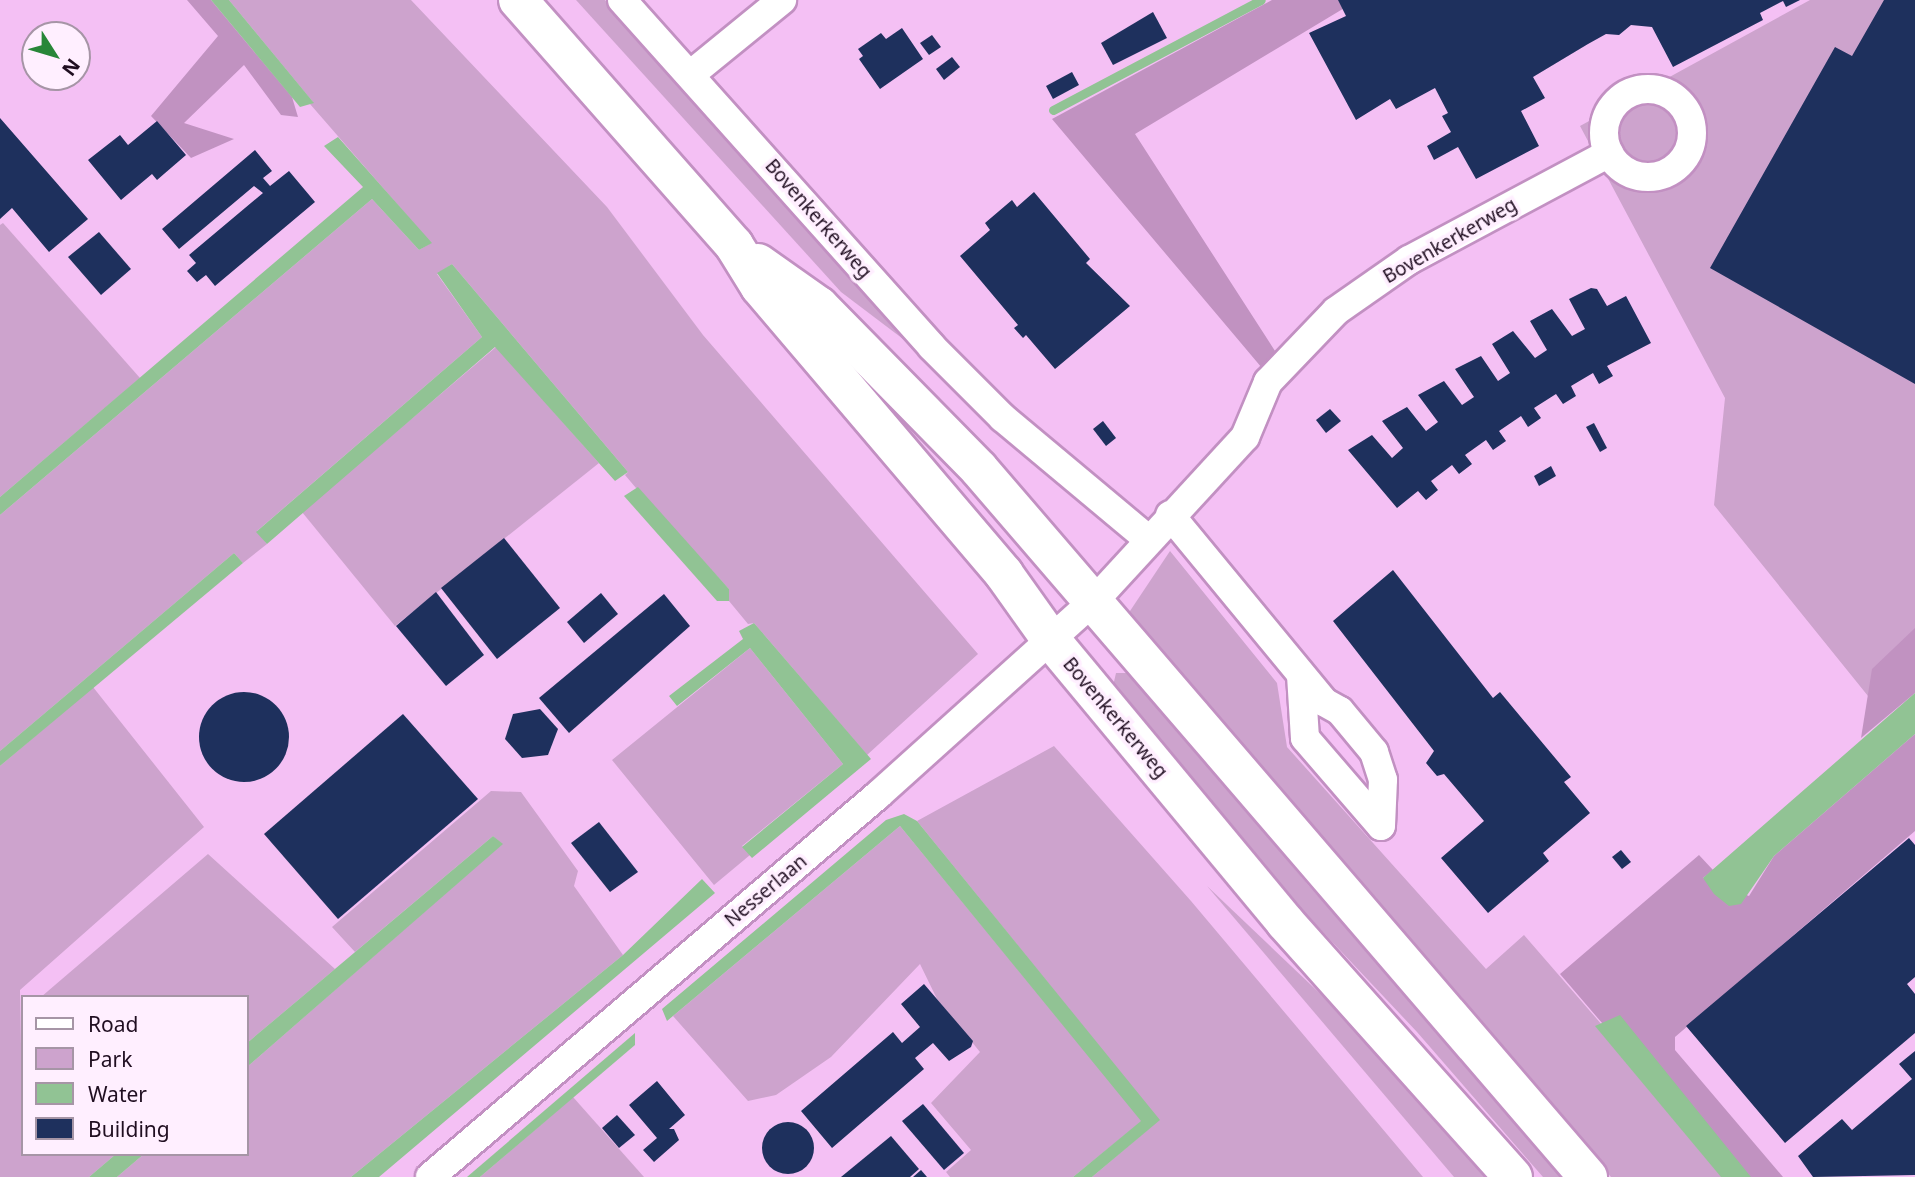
<!DOCTYPE html>
<html>
<head>
<meta charset="utf-8">
<style>
  body { margin:0 }
  #map { position:relative; width:1915px; height:1177px; overflow:hidden; background:#f4c0f4; font-family:"Noto Sans",sans-serif }
  div>[style] { position:absolute }
  [style*='--x'] { left:calc(var(--x)*1px); top:calc(var(--y)*1px); width:calc(var(--w)*1px); rotate:calc(var(--a)*1deg) }
  .green>* { inset:0; background:#cda3cd }
  .forest>* { inset:0; background:#c192c1 }
  .water>* { inset:0; background:#91c394 }
  .stream>* { height:9px; margin:-4.5px; padding:0 4.5px; transform-origin:4.5px; border-radius:4.5px; background:#91c394 }
  .building>* { inset:0; background:#1e305d }
  .round { border-radius:50% }
  .roads { filter:drop-shadow(2px 0 #c290c2) drop-shadow(-2px 0 #c290c2) drop-shadow(0 2px #c290c2) drop-shadow(0 -2px #c290c2) }
  .minor>* { height:28px; margin:-14px; padding:0 14px; transform-origin:14px; border-radius:14px; background:#fff }
  .minor>.ring { margin:-14px; padding:0; box-sizing:content-box; background:none; border:28px solid #fff; border-radius:50% }
  .secondary>* { height:38px; margin:-19px; padding:0 19px; transform-origin:19px; border-radius:19px; background:#fff }
  span { translate:-50% -50%; white-space:nowrap; text-align:center; line-height:1.15; -webkit-text-stroke:7px #ffefff; paint-order:stroke }
  .street-label { font-size:19px; color:#200e21 }
  .legend { position:absolute; left:21px; top:995px; width:228px; height:161px; box-sizing:border-box; background:#ffefff; border:2px solid #a695a6; margin:0; padding:9px 12px; list-style:none; font-size:21px; color:#200e21 }
  .legend li { display:flex; align-items:center; gap:14px; height:35px }
  .legend b { width:35px; border:2px solid #a695a6 }
  .north { position:absolute; left:21px; top:21px; width:70px; height:70px; box-sizing:border-box; background:#ffefff; border:2px solid #a695a6; border-radius:50%; rotate:127deg; font-size:19px; font-weight:700; line-height:28px; text-align:center; color:#200e21 }
  .north::after { content:''; display:block; margin:auto; width:24px; height:32px; background:#288639; clip-path:polygon(50% 0,100% 100%,50% 72%,0 100%) }
</style>
</head>
<body>
<div id="map">
  <div class="green">
    <div style="clip-path:polygon(229px 0,411px 0,607px 207px,703px 335px,978px 654px,867px 755px,754px 623px,748px 624px,729px 601px,729px 589px,636px 488px,625px 475px,628px 472px,452px 264px,437px 274px,482px 337px,257px 531px,267px 544px,243px 563px,234px 553px,0 751px,0 515px,372px 199px,419px 250px,431px 243px,310px 104px,313px 102px)"></div>
    <div style="clip-path:polygon(576px 0,605px 0,911px 345px,841px 292px)"></div>
    <div style="clip-path:polygon(1810px 0,1915px 0,1915px 658px,1868px 696px,1714px 505px,1725px 398px,1580px 126px)"></div>
    <div style="clip-path:polygon(3px 223px,140px 378px,0 497px,0 225px)"></div>
    <div style="clip-path:polygon(496px 347px,599px 463px,395px 626px,302px 512px)"></div>
    <div style="clip-path:polygon(1170px 551px,1277px 683px,1287px 747px,1486px 969px,1524px 935px,1734px 1177px,1611px 1177px,1128px 614px)"></div>
    <div style="clip-path:polygon(750px 648px,843px 764px,742px 846px,750px 855px,714px 885px,612px 760px)"></div>
    <div style="clip-path:polygon(1116px 673px,1127px 673px,1138px 681px,1309px 886px,1571px 1177px,1543px 1177px,1417px 1032px,1288px 895px,1113px 686px)"></div>
    <div style="clip-path:polygon(93px 687px,204px 827px,20px 990px,23px 1154px,116px 1154px,89px 1177px,0 1177px,0 766px)"></div>
    <div style="clip-path:polygon(1054px 746px,1191px 901px,1423px 1177px,1092px 1177px,1159px 1120px,917px 821px)"></div>
    <div style="clip-path:polygon(491px 791px,521px 792px,578px 871px,574px 886px,623px 955px,351px 1177px,117px 1177px,144px 1154px,247px 1154px,247px 1067px,502px 844px,493px 836px,355px 952px,332px 927px)"></div>
    <div style="clip-path:polygon(900px 826px,1142px 1121px,1073px 1177px,950px 1177px,946px 1172px,971px 1150px,931px 1103px,980px 1052px,937px 999px,920px 964px,831px 1057px,776px 1095px,748px 1101px,673px 1016px)"></div>
    <div style="clip-path:polygon(208px 854px,335px 969px,247px 1043px,247px 997px,41px 997px)"></div>
    <div style="clip-path:polygon(1207px 886px,1411px 1080px,1493px 1177px,1454px 1177px)"></div>
    <div style="clip-path:polygon(573px 1097px,644px 1177px,480px 1177px)"></div>
  </div>
  <div class="forest">
    <div style="clip-path:polygon(187px 0,211px 0,292px 97px,298px 117px,281px 115px,244px 65px,184px 123px,234px 139px,191px 158px,151px 116px,218px 36px)"></div>
    <div style="clip-path:polygon(1272px 0,1342px 0,1346px 7px,1135px 134px,1277px 354px,1262px 368px,1052px 119px)"></div>
    <div style="clip-path:polygon(1915px 628px,1915px 693px,1861px 738px,1872px 669px)"></div>
    <div style="clip-path:polygon(1915px 734px,1915px 831px,1675px 1037px,1675px 1050px,1783px 1177px,1734px 1177px,1560px 974px,1699px 855px,1713px 870px,1703px 878px,1749px 896px,1774px 856px)"></div>
  </div>
  <div class="water">
    <div style="clip-path:polygon(211px 0,229px 0,314px 103px,300px 107px)"></div>
    <div style="clip-path:polygon(338px 137px,432px 243px,419px 250px,372px 199px,0 515px,0 497px,363px 187px,324px 146px)"></div>
    <div style="clip-path:polygon(452px 264px,628px 472px,615px 481px,495px 347px,267px 544px,256px 532px,482px 337px,437px 273px)"></div>
    <div style="clip-path:polygon(638px 487px,729px 589px,729px 601px,717px 601px,624px 496px)"></div>
    <div style="clip-path:polygon(234px 553px,243px 563px,0 766px,0 751px)"></div>
    <div style="clip-path:polygon(754px 623px,871px 759px,752px 858px,742px 847px,843px 764px,750px 648px,677px 706px,669px 696px,743px 639px,739px 631px)"></div>
    <div style="clip-path:polygon(1915px 693px,1915px 734px,1774px 856px,1741px 904px,1729px 906px,1714px 894px,1703px 878px)"></div>
    <div style="clip-path:polygon(904px 814px,917px 821px,1160px 1120px,1092px 1177px,1073px 1177px,1141px 1121px,900px 826px,667px 1021px,662px 1009px,886px 820px)"></div>
    <div style="clip-path:polygon(493px 836px,503px 844px,247px 1067px,247px 1043px)"></div>
    <div style="clip-path:polygon(702px 879px,715px 893px,379px 1177px,351px 1177px,623px 955px)"></div>
    <div style="clip-path:polygon(1620px 1015px,1751px 1177px,1721px 1177px,1595px 1026px)"></div>
    <div style="clip-path:polygon(635px 1033px,635px 1045px,480px 1177px,467px 1177px)"></div>
    <div style="clip-path:polygon(116px 1154px,144px 1154px,117px 1177px,89px 1177px)"></div>
  </div>
  <div class="stream">
    <div style="--x:1053;--y:110;--w:235;--a:-27.9"></div>
  </div>
  <div class="building">
    <div style="clip-path:polygon(1338px 0,1800px 0,1786px 7px,1783px 1px,1760px 13px,1763px 20px,1673px 67px,1652px 27px,1631px 25px,1619px 35px,1606px 34px,1588px 44px,1533px 77px,1545px 98px,1521px 111px,1539px 146px,1476px 179px,1458px 147px,1434px 160px,1427px 146px,1451px 132px,1442px 116px,1448px 113px,1435px 88px,1396px 109px,1390px 99px,1356px 120px,1309px 33px,1346px 16px)"></div>
    <div style="clip-path:polygon(1884px 0,1915px 0,1915px 384px,1710px 268px,1835px 47px,1852px 56px)"></div>
    <div style="clip-path:polygon(1153px 12px,1167px 38px,1113px 65px,1101px 43px)"></div>
    <div style="clip-path:polygon(902px 28px,923px 59px,880px 89px,859px 59px,863px 56px,858px 49px,881px 33px,886px 39px)"></div>
    <div style="clip-path:polygon(932px 35px,941px 47px,929px 55px,920px 43px)"></div>
    <div style="clip-path:polygon(952px 57px,960px 67px,944px 80px,936px 69px)"></div>
    <div style="clip-path:polygon(1072px 72px,1079px 85px,1053px 99px,1046px 86px)"></div>
    <div style="clip-path:polygon(0 118px,88px 219px,49px 252px,12px 208px,0 219px)"></div>
    <div style="clip-path:polygon(157px 121px,186px 155px,157px 180px,152px 174px,121px 200px,88px 160px,120px 135px,128px 145px)"></div>
    <div style="clip-path:polygon(255px 150px,272px 171px,263px 178px,270px 186px,289px 171px,315px 202px,215px 286px,206px 275px,197px 282px,187px 271px,196px 263px,189px 255px,263px 193px,254px 186px,179px 249px,162px 229px)"></div>
    <div style="clip-path:polygon(1034px 192px,1090px 259px,1086px 263px,1130px 306px,1055px 369px,1026px 335px,1023px 338px,1014px 328px,1018px 325px,960px 256px,990px 230px,985px 223px,1012px 200px,1017px 207px)"></div>
    <div style="clip-path:polygon(99px 232px,131px 269px,101px 295px,68px 257px)"></div>
    <div style="clip-path:polygon(1591px 288px,1597px 289px,1607px 306px,1626px 296px,1651px 343px,1607px 366px,1613px 376px,1599px 384px,1593px 373px,1571px 386px,1576px 396px,1563px 404px,1556px 394px,1534px 408px,1541px 418px,1528px 427px,1521px 416px,1499px 431px,1506px 441px,1493px 450px,1486px 440px,1465px 455px,1472px 464px,1459px 474px,1452px 465px,1431px 481px,1438px 490px,1426px 500px,1418px 491px,1397px 508px,1348px 450px,1372px 435px,1392px 458px,1403px 448px,1382px 421px,1407px 407px,1426px 431px,1438px 422px,1418px 395px,1444px 381px,1462px 405px,1474px 397px,1455px 369px,1481px 356px,1498px 381px,1510px 373px,1492px 344px,1513px 331px,1535px 358px,1547px 350px,1530px 321px,1552px 309px,1572px 336px,1585px 329px,1569px 299px)"></div>
    <div style="clip-path:polygon(1330px 409px,1341px 421px,1326px 433px,1316px 420px)"></div>
    <div style="clip-path:polygon(1103px 421px,1116px 438px,1106px 446px,1093px 429px)"></div>
    <div style="clip-path:polygon(1594px 423px,1607px 448px,1600px 452px,1586px 427px)"></div>
    <div style="clip-path:polygon(1551px 466px,1556px 476px,1539px 486px,1534px 476px)"></div>
    <div style="clip-path:polygon(504px 538px,560px 608px,497px 659px,441px 588px)"></div>
    <div style="clip-path:polygon(1393px 570px,1493px 698px,1500px 692px,1571px 777px,1564px 782px,1590px 813px,1543px 853px,1549px 861px,1488px 913px,1441px 858px,1484px 821px,1444px 774px,1437px 776px,1426px 763px,1434px 751px,1333px 621px)"></div>
    <div style="clip-path:polygon(436px 592px,484px 655px,446px 686px,396px 626px)"></div>
    <div style="clip-path:polygon(601px 593px,618px 614px,584px 643px,567px 622px)"></div>
    <div style="clip-path:polygon(664px 594px,690px 626px,569px 733px,539px 698px)"></div>
    <div class="round" style="left:199px;top:692px;width:90px;height:90px"></div>
    <div style="clip-path:polygon(540px 709px,558px 729px,548px 755px,522px 758px,505px 739px,513px 714px)"></div>
    <div style="clip-path:polygon(403px 714px,478px 799px,338px 919px,264px 834px)"></div>
    <div style="clip-path:polygon(599px 822px,638px 872px,610px 892px,571px 843px)"></div>
    <div style="clip-path:polygon(1909px 838px,1915px 845px,1915px 977px,1907px 984px,1915px 994px,1915px 1033px,1785px 1143px,1686px 1026px)"></div>
    <div style="clip-path:polygon(1621px 850px,1631px 862px,1622px 869px,1612px 857px)"></div>
    <div style="clip-path:polygon(924px 984px,973px 1041px,971px 1047px,949px 1061px,933px 1043px,915px 1058px,924px 1069px,832px 1148px,801px 1111px,893px 1032px,902px 1043px,920px 1027px,901px 1004px)"></div>
    <div style="clip-path:polygon(1915px 1051px,1915px 1175px,1813px 1177px,1798px 1156px,1842px 1119px,1852px 1130px,1912px 1079px,1899px 1064px)"></div>
    <div style="clip-path:polygon(657px 1081px,685px 1115px,669px 1129px,674px 1129px,679px 1140px,654px 1162px,643px 1150px,657px 1138px,629px 1105px)"></div>
    <div style="clip-path:polygon(923px 1104px,964px 1153px,944px 1170px,902px 1121px)"></div>
    <div style="clip-path:polygon(617px 1115px,635px 1135px,619px 1148px,602px 1128px)"></div>
    <div class="round" style="left:762px;top:1122px;width:52px;height:52px"></div>
    <div style="clip-path:polygon(891px 1136px,919px 1169px,910px 1177px,841px 1177px)"></div>
    <div style="clip-path:polygon(921px 1170px,927px 1177px,913px 1177px)"></div>
  </div>
  <div class="roads">
    <div class="minor">
      <div style="--x:622;--y:0;--w:465;--a:48.2"></div>
      <div style="--x:932;--y:347;--w:100;--a:45"></div>
      <div style="--x:1003;--y:418;--w:190;--a:39.9"></div>
      <div style="--x:690;--y:75;--w:119;--a:-39.2"></div>
      <div class="ring" style="left:1604px;top:89px;width:60px;height:60px"></div>
      <div style="--x:1170;--y:515;--w:242;--a:50.5"></div>
      <div style="--x:1324;--y:702;--w:18;--a:29"></div>
      <div style="--x:1340;--y:711;--w:53;--a:50.3"></div>
      <div style="--x:1374;--y:752;--w:29;--a:72"></div>
      <div style="--x:1383;--y:780;--w:46;--a:92.5"></div>
      <div style="--x:1301;--y:675;--w:63;--a:86.4"></div>
      <div style="--x:1305;--y:738;--w:116;--a:49.2"></div>
      <div style="--x:430;--y:1177;--w:589;--a:-40.45"></div>
      <div style="--x:878;--y:795;--w:293;--a:-42"></div>
      <div style="--x:1096;--y:599;--w:220;--a:-47.4"></div>
      <div style="--x:1245;--y:437;--w:60;--a:-67.3"></div>
      <div style="--x:1268;--y:382;--w:98;--a:-46.2"></div>
      <div style="--x:1336;--y:311;--w:89;--a:-34.9"></div>
      <div style="--x:1409;--y:260;--w:227;--a:-28.1"></div>
    </div>
    <div class="secondary">
      <div style="--x:518;--y:0;--w:327;--a:48.6"></div>
      <div style="--x:734;--y:245;--w:49;--a:58.2"></div>
      <div style="--x:760;--y:287;--w:377;--a:49.6"></div>
      <div style="--x:1004;--y:574;--w:81;--a:54.5"></div>
      <div style="--x:1051;--y:640;--w:366;--a:50.3"></div>
      <div style="--x:1285;--y:922;--w:342;--a:48.2"></div>
      <div style="--x:758;--y:263;--w:75;--a:35.2"></div>
      <div style="--x:819;--y:306;--w:228;--a:45.5"></div>
      <div style="--x:979;--y:469;--w:934;--a:49.3"></div>
    </div>
  </div>
  <div class="street-label">
    <span style="left:818px;top:219px;rotate:49deg">Bovenkerkerweg</span>
    <span style="left:1450px;top:241px;rotate:-30deg">Bovenkerkerweg</span>
    <span style="left:1115px;top:718px;rotate:50deg">Bovenkerkerweg</span>
    <span style="left:766px;top:891px;rotate:-40deg">Nesserlaan</span>
  </div>
  <ul class="legend">
  <li><b style="height:9px;background:#fff"></b>Road</li>
  <li><b style="height:19px;background:#cda3cd"></b>Park</li>
  <li><b style="height:19px;background:#91c394"></b>Water</li>
  <li><b style="height:19px;background:#1e305d"></b>Building</li>
  </ul>
  <div class="north">N</div>
</div>
</body>
</html>
